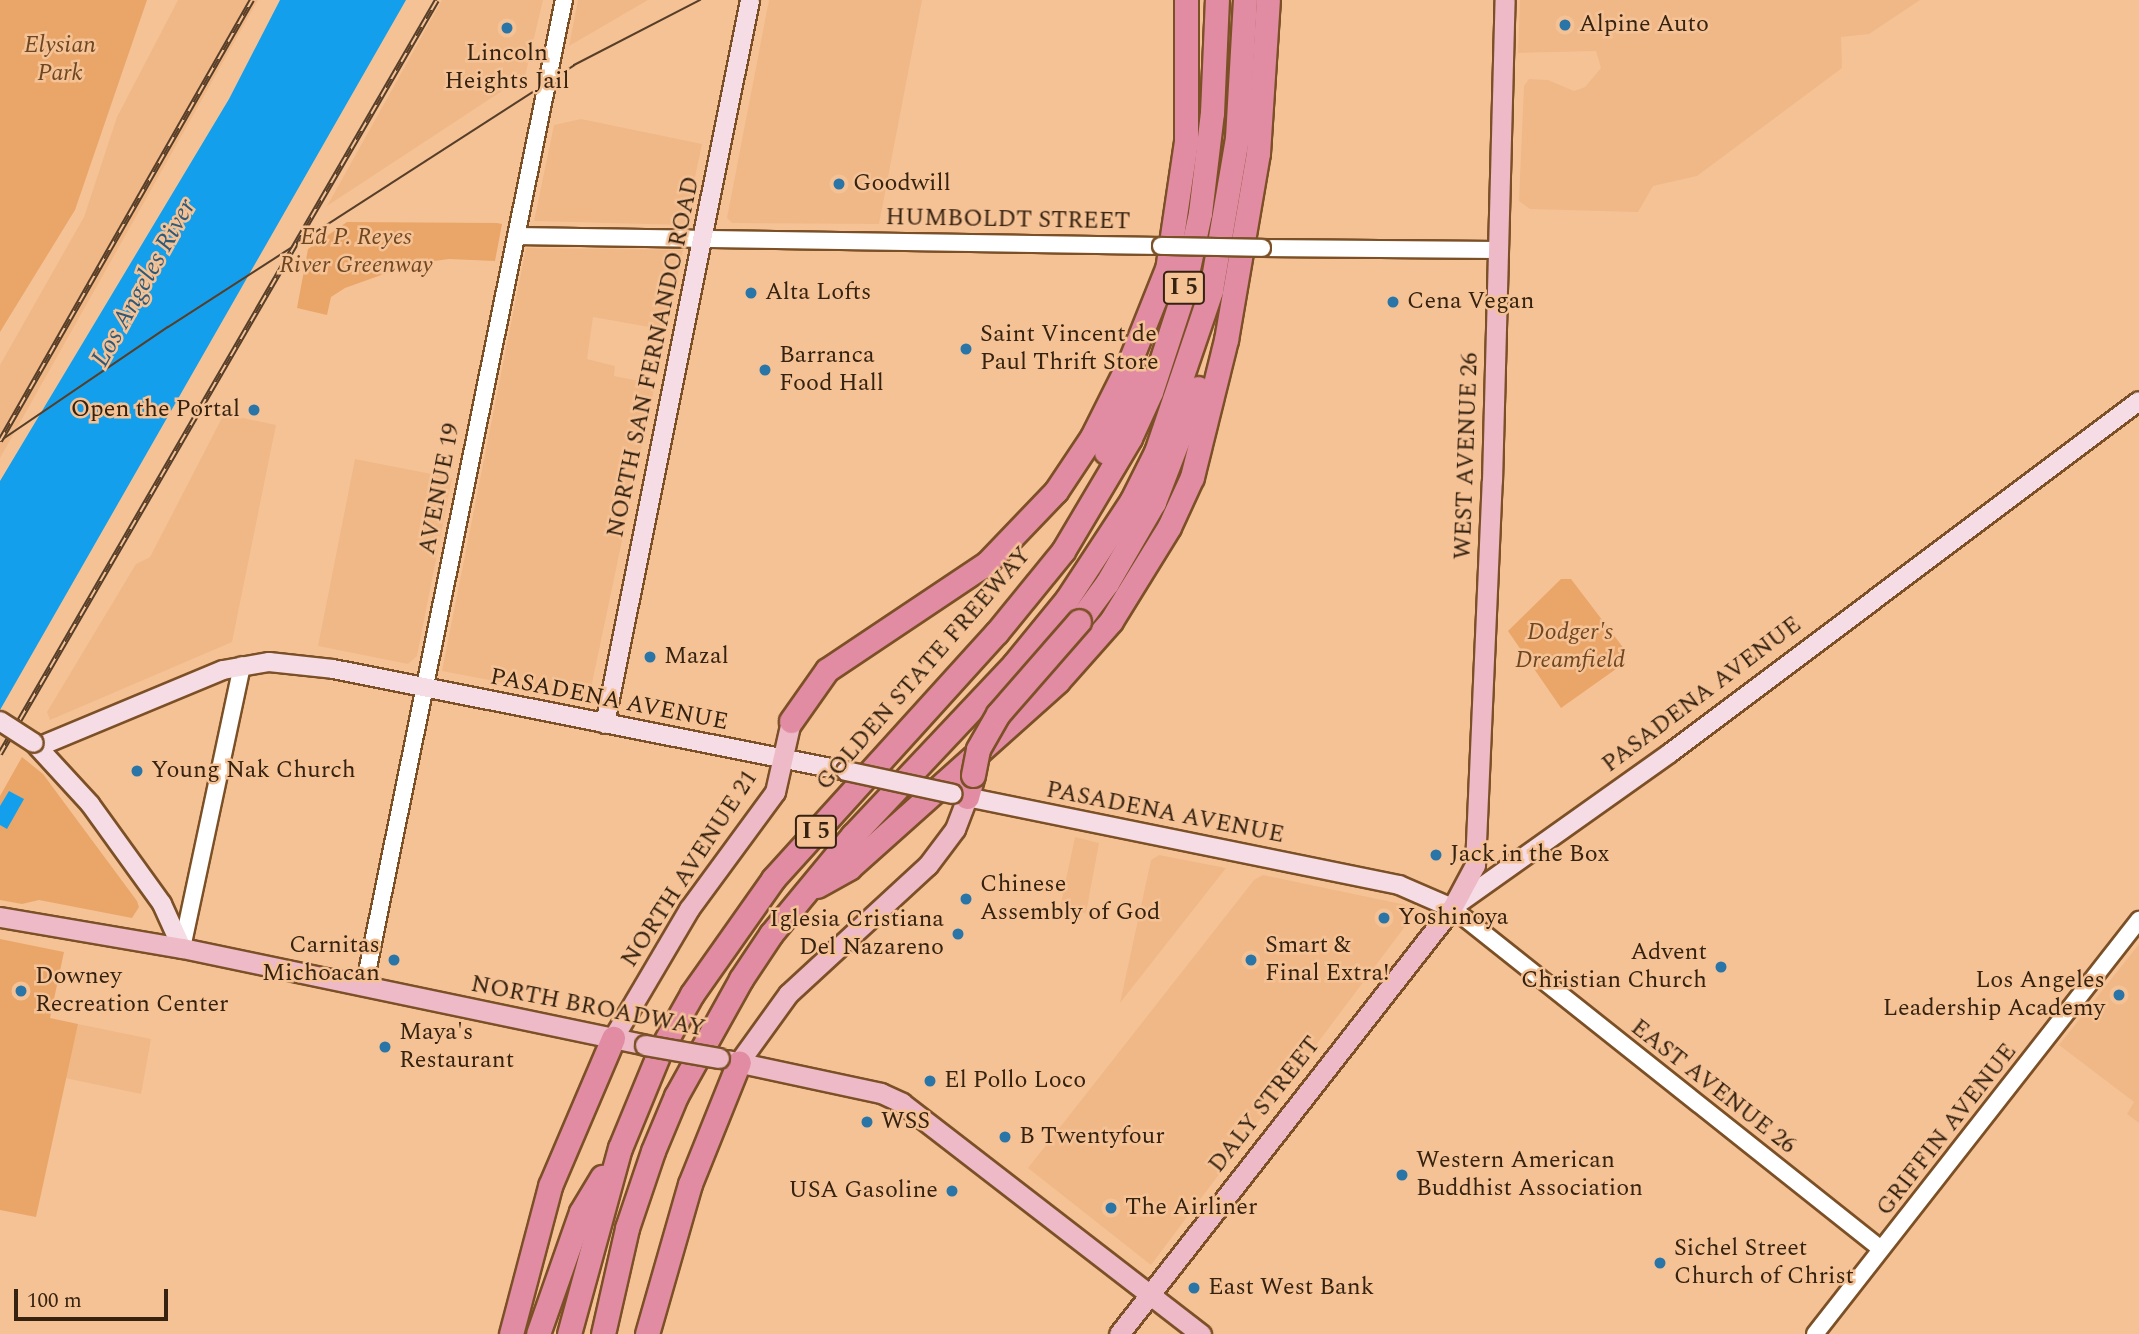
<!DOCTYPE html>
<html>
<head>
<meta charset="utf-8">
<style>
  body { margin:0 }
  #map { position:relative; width:2139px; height:1334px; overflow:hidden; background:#f5c296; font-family:Spectral,serif }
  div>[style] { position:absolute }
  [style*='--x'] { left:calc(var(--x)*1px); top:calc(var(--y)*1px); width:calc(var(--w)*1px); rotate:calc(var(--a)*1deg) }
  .built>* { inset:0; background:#f1b887 }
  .green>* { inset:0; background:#eaa669 }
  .water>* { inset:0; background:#139fec }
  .roads { filter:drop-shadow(2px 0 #7c5026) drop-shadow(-2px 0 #7c5026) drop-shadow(0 2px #7c5026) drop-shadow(0 -2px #7c5026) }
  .tertiary>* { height:16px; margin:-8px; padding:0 8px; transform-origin:8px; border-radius:8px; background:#fff }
  .secondary>* { height:18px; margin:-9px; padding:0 9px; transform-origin:9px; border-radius:9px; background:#f6dce4 }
  .primary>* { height:19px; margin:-9.5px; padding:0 9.5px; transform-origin:9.5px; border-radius:9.5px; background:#eebac8 }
  .motorway>* { height:23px; margin:-11.5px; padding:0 11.5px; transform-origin:11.5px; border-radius:11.5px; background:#e28ca4 }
  .tram>* { height:2px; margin:-1px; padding:0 1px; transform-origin:1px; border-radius:1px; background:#573e28 }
  .rail>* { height:6px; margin-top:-3px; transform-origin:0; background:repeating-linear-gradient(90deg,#f5c296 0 10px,#573e28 0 20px); box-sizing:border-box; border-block:2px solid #573e28 }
  .bridges { filter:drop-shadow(2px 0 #7c5026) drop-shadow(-2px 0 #7c5026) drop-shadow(0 2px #7c5026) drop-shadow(0 -2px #7c5026) }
  .tertiary-bridge>* { height:16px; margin:-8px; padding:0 8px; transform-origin:8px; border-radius:8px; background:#fff }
  .secondary-bridge>* { height:18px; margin:-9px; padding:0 9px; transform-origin:9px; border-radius:9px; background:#f6dce4 }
  .primary-bridge>* { height:19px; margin:-9.5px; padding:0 9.5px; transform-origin:9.5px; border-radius:9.5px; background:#eebac8 }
  .motorway-bridge>* { height:23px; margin:-11.5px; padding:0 11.5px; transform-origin:11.5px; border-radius:11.5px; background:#e28ca4 }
  .dots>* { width:19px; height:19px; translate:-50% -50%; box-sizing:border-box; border:4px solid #f5c296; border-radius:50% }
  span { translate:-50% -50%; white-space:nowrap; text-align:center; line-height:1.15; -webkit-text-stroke:5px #f5c296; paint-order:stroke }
  .shield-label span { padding:2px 5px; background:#f5c296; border:2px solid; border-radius:5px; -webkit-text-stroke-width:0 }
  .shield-label { font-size:23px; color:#352210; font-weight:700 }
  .poi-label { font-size:24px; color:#352210 }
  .left { translate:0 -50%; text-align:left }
  .right { translate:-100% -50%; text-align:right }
  .park-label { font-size:24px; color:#6e4722; font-style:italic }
  .street-label { font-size:24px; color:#352210 }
  .water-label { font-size:26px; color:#2c5a7b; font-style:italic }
  .scale { position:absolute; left:14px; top:1289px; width:154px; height:32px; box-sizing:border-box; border:4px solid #352210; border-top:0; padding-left:9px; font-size:21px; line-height:24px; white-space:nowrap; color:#352210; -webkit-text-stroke:5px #f5c296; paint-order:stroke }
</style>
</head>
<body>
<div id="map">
  <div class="built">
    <div style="clip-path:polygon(178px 0,258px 0,0 458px,0 365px,84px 217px,117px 117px)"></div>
    <div style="clip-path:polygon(442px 0,543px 0,525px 76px,327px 206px)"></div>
    <div style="clip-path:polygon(578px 0,648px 0,569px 46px)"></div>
    <div style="clip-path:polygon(769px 0,922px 0,879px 224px,732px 223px,727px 218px)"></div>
    <div style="clip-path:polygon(1520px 0,1920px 0,1869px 34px,1841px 37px,1842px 68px,1697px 176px,1653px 186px,1638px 212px,1530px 209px,1519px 201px,1524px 86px,1529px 79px,1548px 80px,1574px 91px,1585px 87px,1601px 68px,1596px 51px,1518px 53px)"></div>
    <div style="clip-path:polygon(581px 119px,702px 144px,685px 225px,534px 221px,554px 125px)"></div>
    <div style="clip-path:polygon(526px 248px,683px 250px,666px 330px,593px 317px,587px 359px,615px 366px,614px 376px,655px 384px,591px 688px,584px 698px,442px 671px)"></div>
    <div style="clip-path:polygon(224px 414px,276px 425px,232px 642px,50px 720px,47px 712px,136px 564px,150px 557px)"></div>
    <div style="clip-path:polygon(355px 459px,452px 478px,417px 656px,408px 664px,318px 646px)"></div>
    <div style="clip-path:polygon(1075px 837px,1099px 843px,1086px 913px,1060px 908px)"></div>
    <div style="clip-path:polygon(1159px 855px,1226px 868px,1120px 1003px,1151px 860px)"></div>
    <div style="clip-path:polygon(1263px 875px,1411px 906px,1415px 913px,1151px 1265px,1028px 1168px,1254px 880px)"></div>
    <div style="clip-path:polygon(2139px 944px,2139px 1123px,2127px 1114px,2134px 1102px,2059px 1045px)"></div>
    <div style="clip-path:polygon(78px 1024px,151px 1039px,141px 1094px,65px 1078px)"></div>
  </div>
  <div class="green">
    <div style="clip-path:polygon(0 0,147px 0,75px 210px,0 332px)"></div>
    <div style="clip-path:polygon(347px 222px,497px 223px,502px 224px,495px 261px,449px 259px,412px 264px,345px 288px,331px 297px,327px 315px,297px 308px,308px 249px)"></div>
    <div style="clip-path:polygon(1561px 579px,1571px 579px,1625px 650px,1611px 661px,1616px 669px,1561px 708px,1508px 631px)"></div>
    <div style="clip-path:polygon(22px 757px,43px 774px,137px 901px,139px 907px,132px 918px,39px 900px,22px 904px,0 900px,0 796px)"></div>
    <div style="clip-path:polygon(0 939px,64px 952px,50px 1018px,78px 1024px,36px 1217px,0 1210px)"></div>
  </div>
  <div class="water">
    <div style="clip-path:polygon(280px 0,406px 0,0 710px,0 481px,229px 99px)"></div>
    <div style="clip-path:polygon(9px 791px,24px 799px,7px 829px,0 825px,0 806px)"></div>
  </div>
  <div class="roads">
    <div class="tertiary">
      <div style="--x:516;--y:236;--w:645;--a:0.89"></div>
      <div style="--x:1262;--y:248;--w:236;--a:0.5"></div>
      <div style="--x:1452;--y:908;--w:548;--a:38.48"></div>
      <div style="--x:182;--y:948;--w:289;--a:-78"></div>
      <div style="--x:364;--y:987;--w:1007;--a:-78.55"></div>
      <div style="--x:1815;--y:1334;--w:526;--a:-51.95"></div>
    </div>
    <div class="secondary">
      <div style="--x:605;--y:724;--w:738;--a:-78.67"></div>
      <div style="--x:34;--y:743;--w:83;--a:47.4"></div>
      <div style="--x:90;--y:804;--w:123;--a:54.2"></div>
      <div style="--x:162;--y:904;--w:48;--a:65.6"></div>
      <div style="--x:38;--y:747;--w:200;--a:-22.6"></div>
      <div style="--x:223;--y:670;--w:47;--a:-9.9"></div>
      <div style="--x:269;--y:662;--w:64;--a:6.2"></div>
      <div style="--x:333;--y:669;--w:523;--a:11.25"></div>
      <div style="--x:957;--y:795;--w:451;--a:11.5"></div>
      <div style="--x:1399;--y:885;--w:58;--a:23.5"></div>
      <div style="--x:1452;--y:908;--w:267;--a:-35.4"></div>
      <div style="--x:1670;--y:753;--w:586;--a:-36.89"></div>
    </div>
    <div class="primary">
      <div style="--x:0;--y:917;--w:185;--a:9.7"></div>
      <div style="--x:182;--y:948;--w:473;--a:11.8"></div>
      <div style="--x:613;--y:1038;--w:150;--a:-59.5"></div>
      <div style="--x:689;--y:909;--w:145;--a:-53.7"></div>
      <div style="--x:775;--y:792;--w:73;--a:-77.3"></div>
      <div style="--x:727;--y:1060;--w:157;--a:12.1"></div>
      <div style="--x:881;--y:1093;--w:23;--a:25"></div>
      <div style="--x:902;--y:1103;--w:378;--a:37.7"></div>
      <div style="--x:739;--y:1062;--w:84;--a:-54.2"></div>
      <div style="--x:788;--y:994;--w:190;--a:-42.7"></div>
      <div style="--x:928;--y:865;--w:45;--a:-53.1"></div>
      <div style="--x:955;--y:829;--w:34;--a:-69"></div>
      <div style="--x:1119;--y:1334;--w:541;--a:-51.99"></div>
      <div style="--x:1452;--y:908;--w:49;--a:-61.9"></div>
      <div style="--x:1475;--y:865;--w:384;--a:-87.5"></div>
      <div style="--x:1492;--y:481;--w:481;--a:-88.5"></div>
    </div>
    <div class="motorway">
      <div style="--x:1167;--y:270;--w:130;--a:-81.6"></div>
      <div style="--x:1186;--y:141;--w:141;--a:-90"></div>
      <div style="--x:1106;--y:452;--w:82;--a:-67.8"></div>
      <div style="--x:1079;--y:621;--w:47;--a:-53.6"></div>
      <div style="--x:1107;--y:583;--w:94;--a:-59.9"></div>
      <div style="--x:1154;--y:502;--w:122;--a:-68.9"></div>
      <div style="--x:791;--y:721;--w:62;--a:-54.8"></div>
      <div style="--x:827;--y:670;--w:192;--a:-33.8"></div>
      <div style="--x:987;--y:563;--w:100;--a:-46.2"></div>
      <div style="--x:1056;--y:491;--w:65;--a:-56.3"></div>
      <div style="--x:1092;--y:437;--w:85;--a:-63.4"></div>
      <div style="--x:1130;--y:361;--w:102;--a:-68.2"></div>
      <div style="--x:967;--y:797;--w:23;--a:-75"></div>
      <div style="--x:817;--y:886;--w:37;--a:-29"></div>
      <div style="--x:849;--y:868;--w:280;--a:-41.8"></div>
      <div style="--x:1058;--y:681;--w:80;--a:-48.5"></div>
      <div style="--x:1111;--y:621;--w:110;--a:-58.3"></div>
      <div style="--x:1169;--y:527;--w:55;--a:-65.3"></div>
      <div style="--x:1192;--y:477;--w:141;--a:-76.1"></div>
      <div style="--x:1226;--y:340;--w:190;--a:-80.3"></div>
      <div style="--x:1258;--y:153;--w:153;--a:-86.3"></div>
      <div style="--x:511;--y:1334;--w:153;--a:-75.2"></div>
      <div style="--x:550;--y:1186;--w:161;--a:-66.9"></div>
      <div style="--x:538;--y:1334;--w:129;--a:-70.6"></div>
      <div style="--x:581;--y:1212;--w:41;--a:-59"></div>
      <div style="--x:569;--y:1334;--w:193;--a:-74.7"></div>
      <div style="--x:620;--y:1148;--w:105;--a:-67.6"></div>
      <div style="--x:660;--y:1051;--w:65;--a:-60.7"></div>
      <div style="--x:692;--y:994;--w:141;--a:-54.8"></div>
      <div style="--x:773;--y:879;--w:333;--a:-47.8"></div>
      <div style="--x:997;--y:632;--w:104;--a:-50.8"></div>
      <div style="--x:1063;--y:551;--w:131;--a:-59.3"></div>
      <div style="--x:1130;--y:438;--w:51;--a:-65.5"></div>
      <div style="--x:1151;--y:392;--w:100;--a:-71.9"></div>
      <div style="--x:1182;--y:297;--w:86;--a:-77.9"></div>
      <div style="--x:1200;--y:213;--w:101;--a:-83.2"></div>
      <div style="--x:1212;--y:113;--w:113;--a:-87.5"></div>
      <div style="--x:603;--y:1334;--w:109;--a:-77.2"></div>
      <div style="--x:627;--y:1228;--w:81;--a:-71.3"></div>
      <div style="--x:653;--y:1151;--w:60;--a:-67.3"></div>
      <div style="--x:676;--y:1096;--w:134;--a:-60.9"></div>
      <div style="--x:741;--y:979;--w:54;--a:-56.3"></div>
      <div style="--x:771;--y:934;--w:129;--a:-50.4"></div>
      <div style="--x:853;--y:835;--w:235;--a:-46.7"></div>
      <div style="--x:1014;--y:664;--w:84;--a:-50.8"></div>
      <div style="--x:1067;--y:599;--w:118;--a:-56.7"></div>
      <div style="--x:1132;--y:500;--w:54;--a:-63.4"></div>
      <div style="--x:1156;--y:452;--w:171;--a:-71.2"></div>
      <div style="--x:1211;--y:290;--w:154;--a:-80.3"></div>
      <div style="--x:1237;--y:138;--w:138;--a:-86.7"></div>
      <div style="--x:647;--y:1334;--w:156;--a:-74"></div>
      <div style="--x:690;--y:1184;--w:131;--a:-68.1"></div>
    </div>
  </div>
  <div class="tram">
    <div style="--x:0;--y:441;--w:203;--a:-34.2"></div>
    <div style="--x:168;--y:327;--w:483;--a:-32.8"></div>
    <div style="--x:574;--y:65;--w:142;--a:-27.3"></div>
  </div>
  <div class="rail">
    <div style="--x:0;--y:441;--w:508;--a:-60.26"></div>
    <div style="--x:0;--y:754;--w:871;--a:-59.9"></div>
  </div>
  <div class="bridges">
    <div class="tertiary-bridge">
      <div style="--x:1161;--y:246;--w:101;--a:1.1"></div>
    </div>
    <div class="secondary-bridge">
      <div style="--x:0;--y:721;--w:40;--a:32.9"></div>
      <div style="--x:846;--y:771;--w:109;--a:12.1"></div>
    </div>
    <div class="primary-bridge">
      <div style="--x:645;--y:1045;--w:75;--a:10"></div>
    </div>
    <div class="motorway-bridge">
      <div style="--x:973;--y:775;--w:26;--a:-79"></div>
      <div style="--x:978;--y:749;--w:40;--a:-60.3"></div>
      <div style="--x:998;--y:714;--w:123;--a:-48.9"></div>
    </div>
  </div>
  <div class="dots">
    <div style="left:1565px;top:25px;background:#2975a8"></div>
    <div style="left:507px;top:28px;background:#2975a8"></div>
    <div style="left:839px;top:184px;background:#2975a8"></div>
    <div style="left:751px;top:293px;background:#2975a8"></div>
    <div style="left:1393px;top:302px;background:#2975a8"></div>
    <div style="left:966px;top:349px;background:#2975a8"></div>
    <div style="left:765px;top:370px;background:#2975a8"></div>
    <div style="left:254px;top:410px;background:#2975a8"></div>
    <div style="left:650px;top:657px;background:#2975a8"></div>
    <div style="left:137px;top:771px;background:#2975a8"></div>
    <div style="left:1436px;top:855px;background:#2975a8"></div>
    <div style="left:966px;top:899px;background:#2975a8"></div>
    <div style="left:1384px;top:918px;background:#2975a8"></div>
    <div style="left:958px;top:934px;background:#2975a8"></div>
    <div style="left:394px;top:960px;background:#2975a8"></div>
    <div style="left:1251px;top:960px;background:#2975a8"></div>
    <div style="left:1721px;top:967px;background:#2975a8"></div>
    <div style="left:21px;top:991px;background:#2975a8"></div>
    <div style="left:2119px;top:995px;background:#2975a8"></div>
    <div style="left:385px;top:1047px;background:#2975a8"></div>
    <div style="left:930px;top:1081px;background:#2975a8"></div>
    <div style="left:867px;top:1122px;background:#2975a8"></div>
    <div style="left:1005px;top:1137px;background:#2975a8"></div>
    <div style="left:1402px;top:1175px;background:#2975a8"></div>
    <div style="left:952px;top:1191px;background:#2975a8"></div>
    <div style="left:1111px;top:1208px;background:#2975a8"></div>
    <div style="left:1660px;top:1263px;background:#2975a8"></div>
    <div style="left:1194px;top:1288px;background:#2975a8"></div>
  </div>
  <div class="shield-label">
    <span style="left:1184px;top:288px">I 5</span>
    <span style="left:816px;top:832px">I 5</span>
  </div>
  <div class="poi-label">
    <span class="left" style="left:1579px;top:25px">Alpine Auto</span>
    <span style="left:507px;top:68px">Lincoln<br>Heights Jail</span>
    <span class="left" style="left:853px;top:184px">Goodwill</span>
    <span class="left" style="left:765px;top:293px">Alta Lofts</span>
    <span class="left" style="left:1407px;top:302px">Cena Vegan</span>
    <span class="left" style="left:980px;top:349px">Saint Vincent de<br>Paul Thrift Store</span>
    <span class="left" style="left:779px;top:370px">Barranca<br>Food Hall</span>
    <span class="right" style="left:240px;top:410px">Open the Portal</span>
    <span class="left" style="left:664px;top:657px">Mazal</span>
    <span class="left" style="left:151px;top:771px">Young Nak Church</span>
    <span class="left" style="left:1450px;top:855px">Jack in the Box</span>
    <span class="left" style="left:980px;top:899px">Chinese<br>Assembly of God</span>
    <span class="left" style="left:1398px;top:918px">Yoshinoya</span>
    <span class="right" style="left:944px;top:934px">Iglesia Cristiana<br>Del Nazareno</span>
    <span class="right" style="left:380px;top:960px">Carnitas<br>Michoacan</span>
    <span class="left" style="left:1265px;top:960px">Smart &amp;<br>Final Extra!</span>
    <span class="right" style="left:1707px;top:967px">Advent<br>Christian Church</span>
    <span class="left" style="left:35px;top:991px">Downey<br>Recreation Center</span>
    <span class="right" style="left:2105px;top:995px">Los Angeles<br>Leadership Academy</span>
    <span class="left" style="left:399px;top:1047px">Maya's<br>Restaurant</span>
    <span class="left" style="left:944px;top:1081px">El Pollo Loco</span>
    <span class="left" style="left:881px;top:1122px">WSS</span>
    <span class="left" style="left:1019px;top:1137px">B Twentyfour</span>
    <span class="left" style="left:1416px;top:1175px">Western American<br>Buddhist Association</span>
    <span class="right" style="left:938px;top:1191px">USA Gasoline</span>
    <span class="left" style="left:1125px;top:1208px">The Airliner</span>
    <span class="left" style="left:1674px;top:1263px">Sichel Street<br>Church of Christ</span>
    <span class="left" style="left:1208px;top:1288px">East West Bank</span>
  </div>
  <div class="park-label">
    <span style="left:60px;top:60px">Elysian<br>Park</span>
    <span style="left:356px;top:252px">Ed P. Reyes<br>River Greenway</span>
    <span style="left:1570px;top:647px">Dodger's<br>Dreamfield</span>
  </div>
  <div class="street-label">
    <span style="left:1008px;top:220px;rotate:1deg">HUMBOLDT STREET</span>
    <span style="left:654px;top:357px;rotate:-78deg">NORTH SAN FERNANDO ROAD</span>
    <span style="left:1467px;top:456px;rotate:-88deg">WEST AVENUE 26</span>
    <span style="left:440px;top:489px;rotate:-79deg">AVENUE 19</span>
    <span style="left:924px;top:669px;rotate:-49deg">GOLDEN STATE FREEWAY</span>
    <span style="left:1702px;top:695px;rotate:-37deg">PASADENA AVENUE</span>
    <span style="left:609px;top:700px;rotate:11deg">PASADENA AVENUE</span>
    <span style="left:1165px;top:813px;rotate:11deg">PASADENA AVENUE</span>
    <span style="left:690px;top:869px;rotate:-57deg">NORTH AVENUE 21</span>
    <span style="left:588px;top:1007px;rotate:11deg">NORTH BROADWAY</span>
    <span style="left:1713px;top:1087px;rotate:38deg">EAST AVENUE 26</span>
    <span style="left:1265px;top:1105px;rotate:-52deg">DALY STREET</span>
    <span style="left:1947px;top:1130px;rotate:-52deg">GRIFFIN AVENUE</span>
  </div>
  <div class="water-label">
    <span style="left:144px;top:283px;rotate:-61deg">Los Angeles River</span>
  </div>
  <div class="scale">100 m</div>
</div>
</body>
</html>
